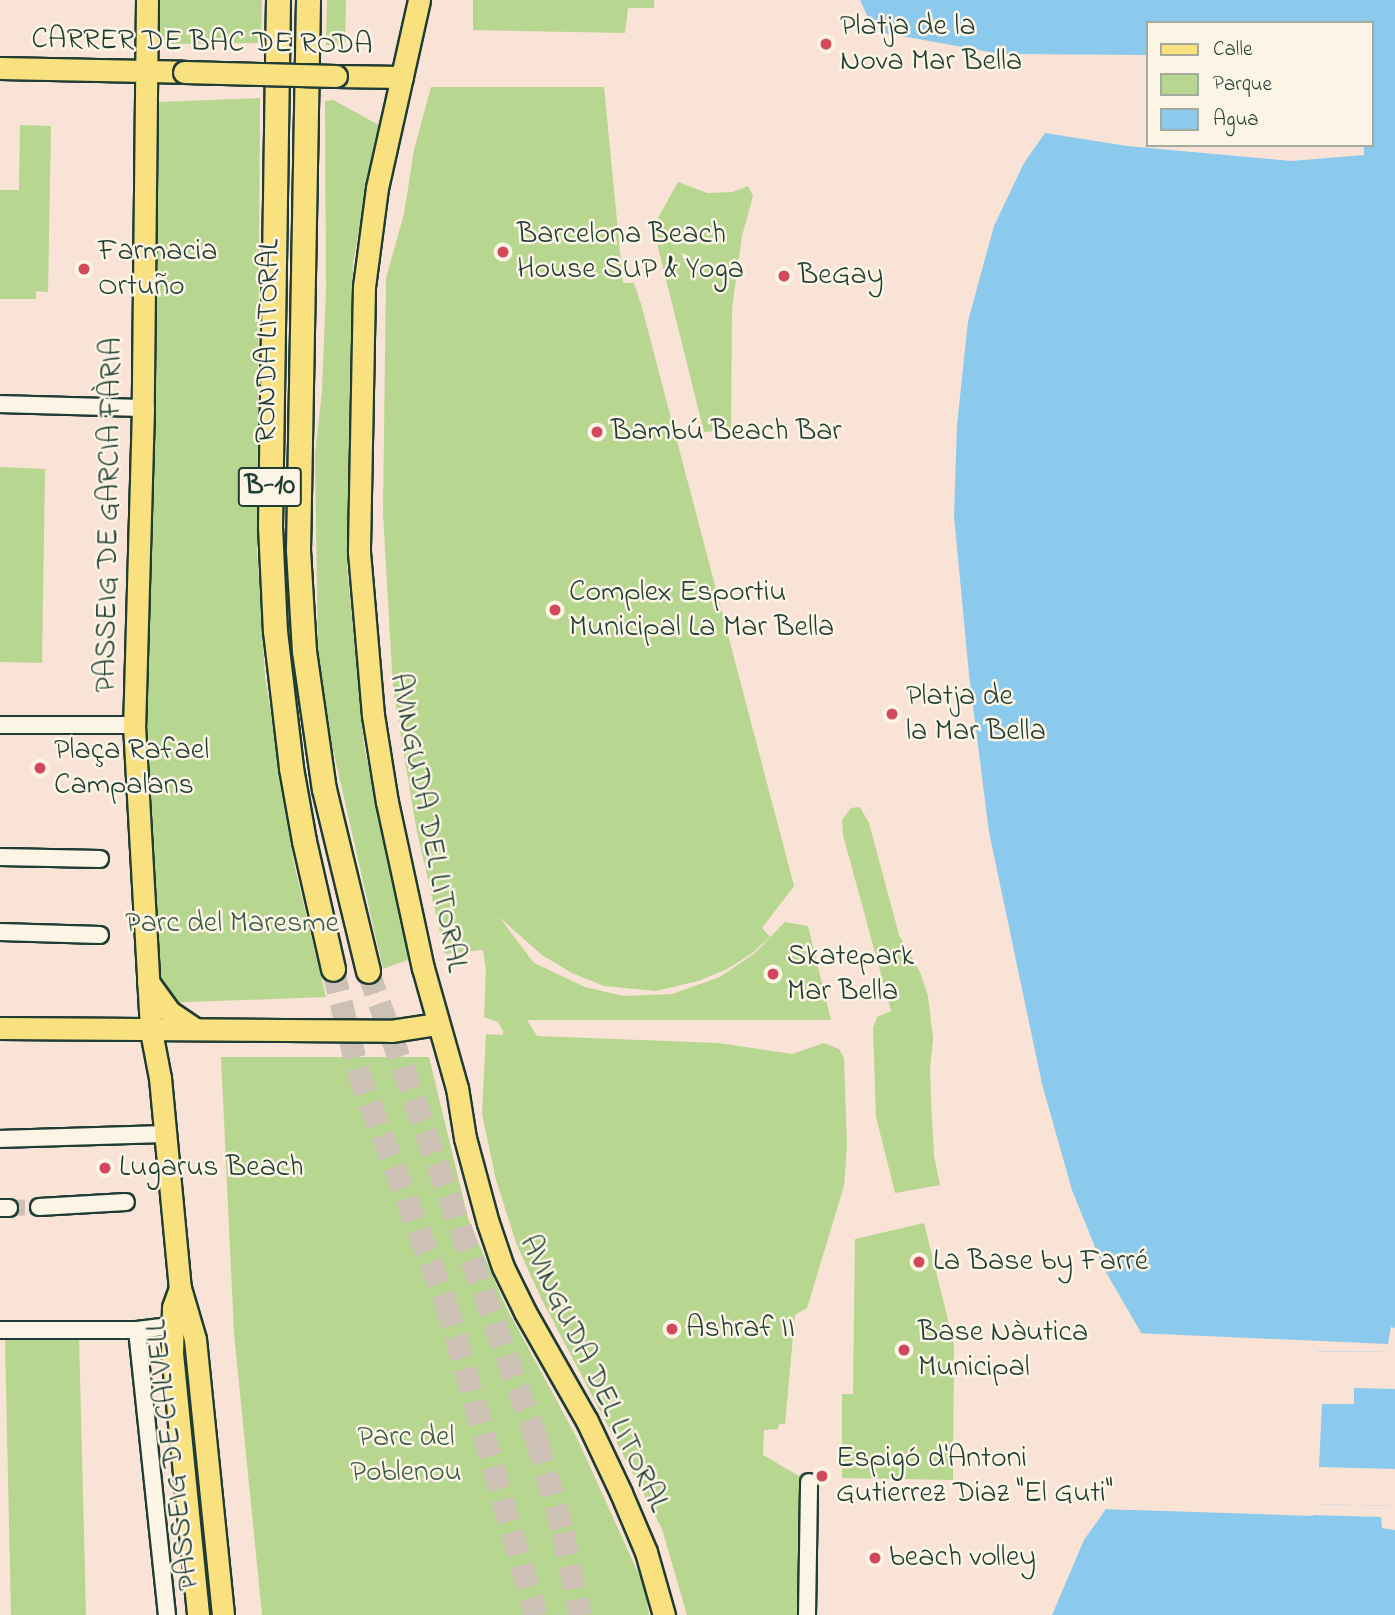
<!DOCTYPE html>
<html>
<head>
<meta charset="utf-8">
<style>
  body { margin:0 }
  #map { position:relative; width:1395px; height:1615px; overflow:hidden; background:#f9e2d6; font-family:"Indie Flower",sans-serif }
  div>[style] { position:absolute }
  [style*='--x'] { left:calc(var(--x)*1px); top:calc(var(--y)*1px); width:calc(var(--w)*1px); rotate:calc(var(--a)*1deg) }
  .green>* { inset:0; background:#b7d68f }
  .water>* { inset:0; background:#8ccaed }
  .pier>* { inset:0; background:#f9e2d6 }
  .minor-tunnel>* { height:16px; margin-top:-8px; transform-origin:0; background:repeating-linear-gradient(90deg,#cdc1b6 0 16px,transparent 0 24px) }
  .highway-tunnel>* { height:23px; margin-top:-11.5px; transform-origin:0; background:repeating-linear-gradient(90deg,#cdc1b6 0 23px,transparent 0 34px) }
  .roads { filter:drop-shadow(2px 0 #1f3d34) drop-shadow(-2px 0 #1f3d34) drop-shadow(0 2px #1f3d34) drop-shadow(0 -2px #1f3d34) }
  .minor>* { height:16px; margin:-8px; padding:0 8px; transform-origin:8px; border-radius:8px; background:#fcf5e5 }
  .major>* { height:21px; margin:-10.5px; padding:0 10.5px; transform-origin:10.5px; border-radius:10.5px; background:#fae180 }
  .highway>* { height:23px; margin:-11.5px; padding:0 11.5px; transform-origin:11.5px; border-radius:11.5px; background:#fae180 }
  .bridges { filter:drop-shadow(2px 0 #1f3d34) drop-shadow(-2px 0 #1f3d34) drop-shadow(0 2px #1f3d34) drop-shadow(0 -2px #1f3d34) }
  .major-bridge>* { height:21px; margin:-10.5px; padding:0 10.5px; transform-origin:10.5px; border-radius:10.5px; background:#fae180 }
  .dots>* { width:19px; height:19px; translate:-50% -50%; box-sizing:border-box; border:4px solid #fcf5e5; border-radius:50% }
  span { translate:-50% -50%; white-space:nowrap; text-align:center; line-height:1.15; -webkit-text-stroke:5px #fcf5e5; paint-order:stroke }
  .shield-label span { padding:2px 5px; background:#fcf5e5; border:2px solid; border-radius:5px; -webkit-text-stroke-width:0 }
  .shield-label { font-size:28px; color:#1f3d34; font-weight:700 }
  .poi-label { font-size:30px; color:#1f3d34 }
  .left { translate:0 -50%; text-align:left }
  .street-label { font-size:30px; color:#1f3d34 }
  .park-label { font-size:30px; color:#3d5c46 }
  .legend { position:absolute; left:1146px; top:21px; width:228px; height:126px; box-sizing:border-box; background:#fcf5e5; border:2px solid #a4ab9e; margin:0; padding:9px 12px; list-style:none; font-size:21px; color:#1f3d34 }
  .legend li { display:flex; align-items:center; gap:14px; height:35px }
  .legend b { width:35px; border:2px solid #a4ab9e }
</style>
</head>
<body>
<div id="map">
  <div class="green">
    <div style="clip-path:polygon(158px 0,262px 0,261px 43px,160px 44px)"></div>
    <div style="clip-path:polygon(327px 0,346px 0,345px 45px,326px 45px)"></div>
    <div style="clip-path:polygon(473px 0,654px 0,654px 8px,628px 8px,625px 33px,473px 30px)"></div>
    <div style="clip-path:polygon(431px 87px,604px 87px,623px 283px,634px 283px,641px 304px,794px 886px,762px 928px,770px 937px,751px 954px,727px 969px,698px 981px,656px 991px,604px 986px,572px 973px,542px 955px,499px 917px,534px 963px,585px 987px,623px 996px,672px 994px,720px 977px,755px 953px,785px 922px,808px 926px,831px 1020px,527px 1020px,537px 1036px,718px 1043px,792px 1054px,824px 1043px,839px 1049px,844px 1058px,847px 1146px,844px 1186px,807px 1308px,795px 1315px,785px 1424px,779px 1424px,778px 1429px,764px 1430px,763px 1455px,809px 1482px,808px 1615px,687px 1615px,662px 1529px,542px 1300px,516px 1243px,496px 1180px,482px 1114px,486px 1034px,503px 1035px,503px 1031px,498px 1022px,484px 1017px,486px 970px,483px 950px,445px 954px,416px 827px,393px 688px,383px 513px,386px 278px,404px 214px,414px 150px)"></div>
    <div style="clip-path:polygon(260px 98px,257px 551px,265px 676px,294px 864px,326px 997px,162px 1003px,146px 695px,156px 134px,159px 102px)"></div>
    <div style="clip-path:polygon(333px 100px,379px 125px,353px 262px,347px 566px,364px 746px,410px 959px,383px 969px,332px 745px,318px 657px,315px 454px,322px 391px,326px 290px,325px 101px)"></div>
    <div style="clip-path:polygon(20px 125px,51px 126px,48px 292px,36px 291px,36px 299px,0 299px,0 190px,19px 190px)"></div>
    <div style="clip-path:polygon(678px 182px,707px 193px,733px 192px,748px 186px,753px 196px,742px 236px,732px 308px,731px 430px,704px 432px,653px 227px)"></div>
    <div style="clip-path:polygon(0 467px,45px 469px,42px 663px,0 662px)"></div>
    <div style="clip-path:polygon(860px 807px,869px 823px,899px 935px,920px 972px,928px 996px,933px 1038px,930px 1069px,931px 1101px,934px 1156px,940px 1185px,895px 1193px,876px 1117px,873px 1028px,877px 1017px,891px 1011px,843px 835px,842px 820px,851px 808px)"></div>
    <div style="clip-path:polygon(221px 1057px,429px 1057px,468px 1218px,506px 1307px,577px 1438px,645px 1588px,649px 1615px,262px 1615px,234px 1333px)"></div>
    <div style="clip-path:polygon(924px 1223px,954px 1344px,953px 1480px,842px 1478px,842px 1394px,853px 1394px,855px 1239px)"></div>
    <div style="clip-path:polygon(79px 1337px,86px 1615px,11px 1615px,5px 1338px)"></div>
  </div>
  <div class="water">
    <div style="clip-path:polygon(860px 0,1395px 0,1395px 1352px,1151px 1350px,1103px 1267px,1072px 1190px,1042px 1084px,989px 832px,969px 674px,954px 516px,957px 425px,968px 321px,994px 226px,1024px 163px,1045px 133px,1127px 146px,1291px 161px,1364px 155px,1364px 145px,1372px 145px,1372px 23px,1148px 23px,1148px 55px,1001px 54px,874px 31px)"></div>
    <div style="clip-path:polygon(1354px 1388px,1395px 1389px,1395px 1469px,1319px 1467px,1322px 1404px,1354px 1404px)"></div>
    <div style="clip-path:polygon(1314px 1504px,1395px 1506px,1395px 1615px,1052px 1615px,1084px 1540px,1106px 1509px,1313px 1516px)"></div>
  </div>
  <div class="pier">
    <div style="clip-path:polygon(1391px 1327px,1395px 1328px,1395px 1352px,1318px 1351px,1318px 1354px,1151px 1353px,1136px 1333px,1388px 1344px)"></div>
    <div style="clip-path:polygon(1314px 1501px,1314px 1504px,1395px 1506px,1395px 1530px,1382px 1528px,1381px 1517px,1102px 1509px,1106px 1506px,1311px 1512px,1310px 1503px)"></div>
  </div>
  <div class="minor-tunnel">
    <div style="--x:9;--y:1208;--w:30;--a:-2"></div>
  </div>
  <div class="highway-tunnel">
    <div style="--x:333;--y:969;--w:105;--a:76.2"></div>
    <div style="--x:358;--y:1071;--w:248;--a:69.2"></div>
    <div style="--x:446;--y:1303;--w:325;--a:73.9"></div>
    <div style="--x:368;--y:971;--w:499;--a:70.2"></div>
    <div style="--x:537;--y:1440;--w:96;--a:74.2"></div>
    <div style="--x:563;--y:1532;--w:85;--a:78.4"></div>
  </div>
  <div class="roads">
    <div class="minor">
      <div style="--x:0;--y:404;--w:143;--a:1.6"></div>
      <div style="--x:0;--y:725;--w:134;--a:0"></div>
      <div style="--x:0;--y:857;--w:100;--a:1.1"></div>
      <div style="--x:0;--y:932;--w:100;--a:1.7"></div>
      <div style="--x:0;--y:1139;--w:165;--a:-1.7"></div>
      <div style="--x:39;--y:1207;--w:87;--a:-3.3"></div>
      <div style="--x:0;--y:1208;--w:9;--a:0"></div>
      <div style="--x:0;--y:1330;--w:137;--a:0"></div>
      <div style="--x:137;--y:1330;--w:35;--a:-7"></div>
      <div style="--x:137;--y:1330;--w:287;--a:84"></div>
      <div style="--x:807;--y:1615;--w:133;--a:-89.1"></div>
    </div>
    <div class="major">
      <div style="--x:147;--y:0;--w:408;--a:90.6"></div>
      <div style="--x:143;--y:408;--w:317;--a:91.6"></div>
      <div style="--x:134;--y:725;--w:306;--a:86.8"></div>
      <div style="--x:151;--y:1031;--w:48;--a:79.2"></div>
      <div style="--x:160;--y:1078;--w:211;--a:84.6"></div>
      <div style="--x:180;--y:1288;--w:53;--a:73.6"></div>
      <div style="--x:195;--y:1339;--w:277;--a:84.2"></div>
      <div style="--x:419;--y:0;--w:193;--a:102.6"></div>
      <div style="--x:377;--y:188;--w:100;--a:97.5"></div>
      <div style="--x:364;--y:287;--w:265;--a:91.1"></div>
      <div style="--x:359;--y:552;--w:164;--a:85.1"></div>
      <div style="--x:373;--y:715;--w:88;--a:80.9"></div>
      <div style="--x:387;--y:802;--w:170;--a:77.8"></div>
      <div style="--x:423;--y:968;--w:125;--a:74.2"></div>
      <div style="--x:457;--y:1088;--w:51;--a:80.9"></div>
      <div style="--x:465;--y:1138;--w:88;--a:74.9"></div>
      <div style="--x:488;--y:1223;--w:46;--a:71.2"></div>
      <div style="--x:503;--y:1267;--w:50;--a:63.9"></div>
      <div style="--x:525;--y:1312;--w:125;--a:60.4"></div>
      <div style="--x:587;--y:1421;--w:80;--a:64.7"></div>
      <div style="--x:621;--y:1493;--w:64;--a:67"></div>
      <div style="--x:646;--y:1552;--w:66;--a:74.1"></div>
      <div style="--x:0;--y:68;--w:184;--a:1.2"></div>
      <div style="--x:336;--y:76;--w:66;--a:0.9"></div>
      <div style="--x:148;--y:982;--w:37;--a:54"></div>
      <div style="--x:170;--y:1012;--w:29;--a:34"></div>
      <div style="--x:0;--y:1028;--w:391;--a:0.4"></div>
      <div style="--x:391;--y:1031;--w:47;--a:-8.7"></div>
      <div style="--x:180;--y:1288;--w:20;--a:110"></div>
      <div style="--x:173;--y:1307;--w:46;--a:91.2"></div>
      <div style="--x:172;--y:1353;--w:263;--a:84.3"></div>
    </div>
    <div class="highway">
      <div style="--x:278;--y:0;--w:526;--a:90.87"></div>
      <div style="--x:270;--y:526;--w:105;--a:87.3"></div>
      <div style="--x:275;--y:631;--w:138;--a:83.3"></div>
      <div style="--x:291;--y:768;--w:74;--a:79.9"></div>
      <div style="--x:304;--y:841;--w:131;--a:77.2"></div>
      <div style="--x:308;--y:0;--w:550;--a:91.04"></div>
      <div style="--x:298;--y:550;--w:101;--a:86.6"></div>
      <div style="--x:304;--y:651;--w:139;--a:81.8"></div>
      <div style="--x:324;--y:789;--w:187;--a:76.4"></div>
    </div>
  </div>
  <div class="bridges">
    <div class="major-bridge">
      <div style="--x:184;--y:72;--w:152;--a:1.5"></div>
    </div>
  </div>
  <div class="dots">
    <div style="left:826px;top:44px;background:#d1495b"></div>
    <div style="left:503px;top:252px;background:#d1495b"></div>
    <div style="left:84px;top:269px;background:#d1495b"></div>
    <div style="left:784px;top:276px;background:#d1495b"></div>
    <div style="left:597px;top:432px;background:#d1495b"></div>
    <div style="left:555px;top:610px;background:#d1495b"></div>
    <div style="left:892px;top:714px;background:#d1495b"></div>
    <div style="left:40px;top:768px;background:#d1495b"></div>
    <div style="left:773px;top:974px;background:#d1495b"></div>
    <div style="left:105px;top:1168px;background:#d1495b"></div>
    <div style="left:919px;top:1262px;background:#d1495b"></div>
    <div style="left:672px;top:1329px;background:#d1495b"></div>
    <div style="left:904px;top:1350px;background:#d1495b"></div>
    <div style="left:822px;top:1476px;background:#d1495b"></div>
    <div style="left:875px;top:1558px;background:#d1495b"></div>
  </div>
  <div class="shield-label">
    <span style="left:270px;top:487px">B-10</span>
  </div>
  <div class="poi-label">
    <span class="left" style="left:840px;top:44px">Platja de la<br>Nova Mar Bella</span>
    <span class="left" style="left:517px;top:252px">Barcelona Beach<br>House SUP &amp; Yoga</span>
    <span class="left" style="left:98px;top:269px">Farmacia<br>Ortuño</span>
    <span class="left" style="left:798px;top:276px">BeGay</span>
    <span class="left" style="left:611px;top:432px">Bambú Beach Bar</span>
    <span class="left" style="left:569px;top:610px">Complex Esportiu<br>Municipal La Mar Bella</span>
    <span class="left" style="left:906px;top:714px">Platja de<br>la Mar Bella</span>
    <span class="left" style="left:54px;top:768px">Plaça Rafael<br>Campalans</span>
    <span class="left" style="left:787px;top:974px">Skatepark<br>Mar Bella</span>
    <span class="left" style="left:119px;top:1168px">Lugarus Beach</span>
    <span class="left" style="left:933px;top:1262px">La Base by Farré</span>
    <span class="left" style="left:686px;top:1329px">Ashraf II</span>
    <span class="left" style="left:918px;top:1350px">Base Nàutica<br>Municipal</span>
    <span class="left" style="left:836px;top:1476px">Espigó d'Antoni<br>Gutierrez Diaz "El Guti"</span>
    <span class="left" style="left:889px;top:1558px">beach volley</span>
  </div>
  <div class="street-label">
    <span style="left:202px;top:43px;rotate:1deg">CARRER DE BAC DE RODA</span>
    <span style="left:269px;top:341px;rotate:-89deg">RONDA LITORAL</span>
    <span style="left:110px;top:515px;rotate:-89deg">PASSEIG DE GARCIA FÀRIA</span>
    <span style="left:427px;top:823px;rotate:79deg">AVINGUDA DEL LITORAL</span>
    <span style="left:593px;top:1374px;rotate:64deg">AVINGUDA DEL LITORAL</span>
    <span style="left:174px;top:1455px;rotate:-97deg">PASSEIG DE CALVELL</span>
  </div>
  <div class="park-label">
    <span style="left:232px;top:924px">Parc del Maresme</span>
    <span style="left:406px;top:1455px">Parc del<br>Poblenou</span>
  </div>
  <ul class="legend">
  <li><b style="height:9px;background:#fae180"></b>Calle</li>
  <li><b style="height:19px;background:#b7d68f"></b>Parque</li>
  <li><b style="height:19px;background:#8ccaed"></b>Agua</li>
  </ul>
</div>
</body>
</html>
